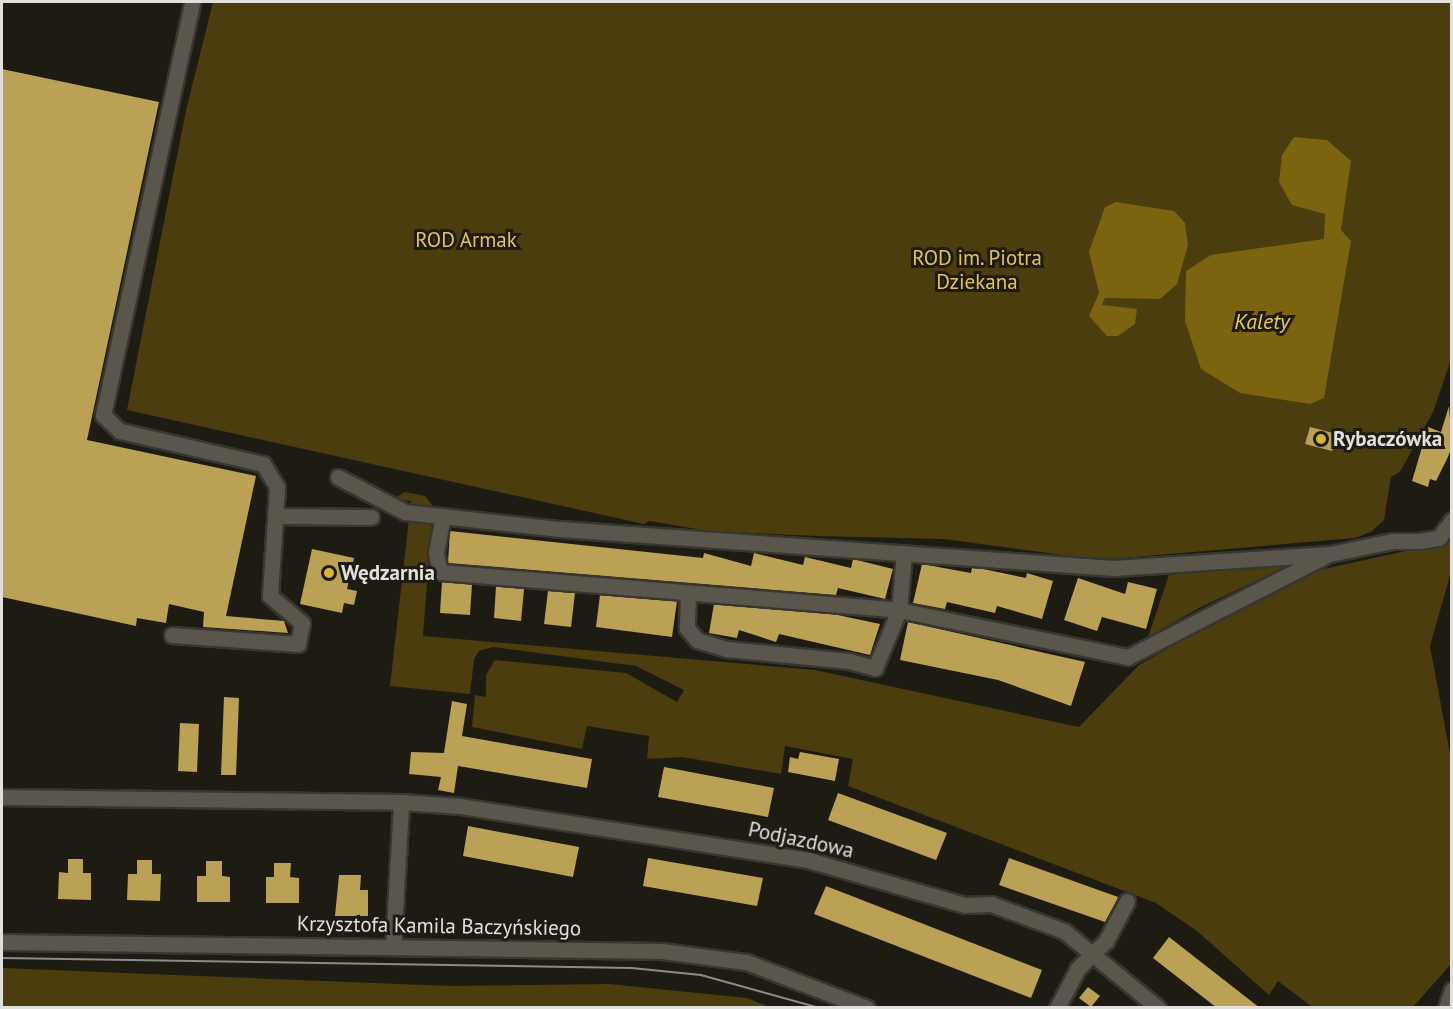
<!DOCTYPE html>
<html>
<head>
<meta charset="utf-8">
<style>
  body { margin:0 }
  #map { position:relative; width:1453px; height:1009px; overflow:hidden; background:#1e1b12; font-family:"PT Sans",sans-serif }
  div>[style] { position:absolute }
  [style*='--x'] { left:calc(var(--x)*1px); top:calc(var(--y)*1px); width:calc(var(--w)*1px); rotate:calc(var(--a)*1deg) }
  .green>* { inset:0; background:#4b3d0d }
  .water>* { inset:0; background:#7b630f }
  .building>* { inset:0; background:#baa156 }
  .roads { filter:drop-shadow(2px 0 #383631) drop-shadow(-2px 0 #383631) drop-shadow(0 2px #383631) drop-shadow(0 -2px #383631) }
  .minor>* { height:15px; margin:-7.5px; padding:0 7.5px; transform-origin:7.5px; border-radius:7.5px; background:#5a564c }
  .tram>* { height:1.5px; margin:-0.75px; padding:0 0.75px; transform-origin:0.75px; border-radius:0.75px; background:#8d8b84 }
  .dots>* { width:16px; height:16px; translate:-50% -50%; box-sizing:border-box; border:3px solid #1e1b12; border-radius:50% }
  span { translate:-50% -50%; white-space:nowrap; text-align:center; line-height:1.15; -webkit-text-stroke:6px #1e1b12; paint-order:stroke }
  .park-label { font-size:21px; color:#e4c259 }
  .poi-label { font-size:21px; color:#e2e0da; font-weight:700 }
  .left { translate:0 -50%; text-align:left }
  .street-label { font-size:21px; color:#e2e0da }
  .water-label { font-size:22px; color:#ebc961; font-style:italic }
  .frame { position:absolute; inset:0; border:3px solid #e2e0da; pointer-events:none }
</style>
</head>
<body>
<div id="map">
  <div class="green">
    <div style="clip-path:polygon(213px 2px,1451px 2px,1451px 360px,1433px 412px,1400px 472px,1391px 477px,1384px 520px,1371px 532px,1355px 538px,1100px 560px,944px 539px,817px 536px,709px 531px,649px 521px,644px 524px,127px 410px,186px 110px)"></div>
    <div style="clip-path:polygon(405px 492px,425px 496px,433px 506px,423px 636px,815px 670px,1079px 727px,1139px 665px,1301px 574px,1451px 541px,1451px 572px,1430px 646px,1451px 759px,1451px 964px,1413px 1007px,1312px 1007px,1278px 981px,1269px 995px,1197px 931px,1156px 903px,848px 786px,853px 759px,785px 746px,781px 774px,682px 757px,647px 759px,649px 736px,587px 726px,582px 749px,472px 727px,475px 695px,486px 697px,486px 675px,495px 660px,626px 673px,677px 702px,684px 690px,636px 666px,493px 647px,479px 651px,474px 659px,470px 694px,390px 686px,411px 501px,393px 499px)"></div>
    <div style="clip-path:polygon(1300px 560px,1199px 608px,1148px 637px,1169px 575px)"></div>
    <div style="clip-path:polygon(2px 968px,450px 986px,609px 984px,747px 998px,769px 1007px,2px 1007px)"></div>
  </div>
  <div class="water">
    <div style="clip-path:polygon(1294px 137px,1327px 140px,1351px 161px,1341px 230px,1351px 241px,1324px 398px,1310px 404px,1240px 393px,1201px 369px,1185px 321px,1186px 271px,1211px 255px,1324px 239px,1325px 214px,1292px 205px,1279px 182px,1282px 155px)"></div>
    <div style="clip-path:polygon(1116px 202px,1174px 211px,1185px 223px,1188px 245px,1177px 284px,1160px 299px,1105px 298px,1102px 305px,1137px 309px,1135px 324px,1118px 336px,1107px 336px,1089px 316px,1099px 293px,1089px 252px,1105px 207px)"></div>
  </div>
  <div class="building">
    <div style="clip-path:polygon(2px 69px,159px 102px,87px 440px,256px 476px,226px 616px,284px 621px,288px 633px,203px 627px,204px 612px,169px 604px,166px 623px,137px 618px,136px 626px,2px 597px)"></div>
    <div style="clip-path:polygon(1449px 406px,1452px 447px,1447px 459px,1436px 481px,1430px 479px,1428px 487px,1412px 481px,1428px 427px,1441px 432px)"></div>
    <div style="clip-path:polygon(1310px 427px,1337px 434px,1332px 451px,1305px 444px)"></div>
    <div style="clip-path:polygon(450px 531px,703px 558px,704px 553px,751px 566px,754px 553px,803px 565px,805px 557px,851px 568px,853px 559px,893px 569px,885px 599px,838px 588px,836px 595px,448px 563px)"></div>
    <div style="clip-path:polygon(312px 549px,354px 558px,347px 589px,357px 591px,354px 605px,344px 603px,342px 613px,300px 604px)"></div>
    <div style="clip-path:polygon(922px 564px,971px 573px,972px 568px,983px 569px,1026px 578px,1027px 573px,1053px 581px,1042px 619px,997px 606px,995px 613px,947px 602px,945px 609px,913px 603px)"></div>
    <div style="clip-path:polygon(1078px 578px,1125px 594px,1128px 582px,1157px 589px,1146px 629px,1102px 617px,1097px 631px,1064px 620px)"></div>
    <div style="clip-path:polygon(442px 582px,472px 584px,470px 615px,440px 613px)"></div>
    <div style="clip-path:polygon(496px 586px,524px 589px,521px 621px,494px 618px)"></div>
    <div style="clip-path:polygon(548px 591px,575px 593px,571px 627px,544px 624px)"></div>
    <div style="clip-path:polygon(600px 595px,677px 601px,672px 637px,596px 627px)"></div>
    <div style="clip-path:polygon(714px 604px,833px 614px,880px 624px,870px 655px,779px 634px,776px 642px,739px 630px,737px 638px,709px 633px)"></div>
    <div style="clip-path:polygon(908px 622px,1085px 662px,1071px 706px,998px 680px,900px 660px)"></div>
    <div style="clip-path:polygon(224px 697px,239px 698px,236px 775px,221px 775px)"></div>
    <div style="clip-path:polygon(452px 701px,467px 704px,462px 736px,592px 759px,587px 788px,458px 766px,454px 793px,438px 790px,441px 777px,409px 774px,411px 752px,444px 753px)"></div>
    <div style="clip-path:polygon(180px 723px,199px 724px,197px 772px,178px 771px)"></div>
    <div style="clip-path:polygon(800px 752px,839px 759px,835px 781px,788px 772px,790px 757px,798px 759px)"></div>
    <div style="clip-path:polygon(664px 767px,774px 788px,768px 817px,658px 797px)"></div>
    <div style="clip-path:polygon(838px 793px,947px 833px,936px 860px,828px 820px)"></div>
    <div style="clip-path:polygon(468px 826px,579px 847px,573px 877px,463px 856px)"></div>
    <div style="clip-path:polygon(648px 858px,763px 878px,757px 906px,643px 886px)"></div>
    <div style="clip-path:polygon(1009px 858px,1118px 897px,1117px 900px,1105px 922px,999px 885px)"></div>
    <div style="clip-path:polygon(68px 859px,83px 859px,83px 873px,91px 873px,91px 900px,58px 899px,59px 872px,68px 873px)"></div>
    <div style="clip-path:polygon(137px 860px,152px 860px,152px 874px,161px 874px,160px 901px,127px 900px,128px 874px,137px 874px)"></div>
    <div style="clip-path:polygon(206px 861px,222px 861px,222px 876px,230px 877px,230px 902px,197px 902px,197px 876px,206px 876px)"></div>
    <div style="clip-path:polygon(274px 863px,291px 863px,290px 877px,299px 878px,299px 903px,266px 903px,266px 877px,274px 877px)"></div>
    <div style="clip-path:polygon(339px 875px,361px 875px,360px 890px,368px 890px,368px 916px,335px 916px)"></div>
    <div style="clip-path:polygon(826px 886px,1042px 970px,1031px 998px,814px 914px)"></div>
    <div style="clip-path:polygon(1169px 937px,1260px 1008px,1217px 1008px,1153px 958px)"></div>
    <div style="clip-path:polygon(1088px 987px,1100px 996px,1091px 1007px,1079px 998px)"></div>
  </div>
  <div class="roads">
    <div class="minor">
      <div style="--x:338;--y:477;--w:76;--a:27.6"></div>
      <div style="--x:405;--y:512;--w:156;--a:6.3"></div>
      <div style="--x:560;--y:529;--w:555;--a:4.03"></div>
      <div style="--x:1114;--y:568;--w:216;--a:-3.7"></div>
      <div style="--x:1330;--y:554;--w:63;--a:-11.8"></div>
      <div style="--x:1392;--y:541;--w:27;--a:0"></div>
      <div style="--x:1419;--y:541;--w:20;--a:-9"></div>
      <div style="--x:1439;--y:538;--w:22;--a:-54"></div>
      <div style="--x:275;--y:516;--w:96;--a:0.6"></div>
      <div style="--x:443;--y:516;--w:38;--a:101"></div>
      <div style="--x:436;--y:553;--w:19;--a:78"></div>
      <div style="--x:440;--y:572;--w:461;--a:4.7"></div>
      <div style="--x:899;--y:610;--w:234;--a:11.6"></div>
      <div style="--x:1128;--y:657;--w:221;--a:-27.1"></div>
      <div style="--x:688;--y:594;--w:34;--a:92"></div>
      <div style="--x:687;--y:628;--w:16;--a:50"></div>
      <div style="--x:697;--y:640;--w:31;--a:17"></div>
      <div style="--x:727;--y:649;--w:123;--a:5.6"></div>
      <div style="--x:849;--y:661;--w:27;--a:15"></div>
      <div style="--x:875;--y:668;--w:63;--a:-67.5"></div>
      <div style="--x:899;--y:610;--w:57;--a:-85"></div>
      <div style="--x:172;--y:635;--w:126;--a:4.1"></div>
      <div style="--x:298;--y:644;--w:21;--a:-79"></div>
      <div style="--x:302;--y:623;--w:42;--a:-139.8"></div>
      <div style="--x:270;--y:596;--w:109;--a:-86.3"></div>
      <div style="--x:277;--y:487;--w:27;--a:-121"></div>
      <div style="--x:263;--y:464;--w:147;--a:-167"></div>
      <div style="--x:120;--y:431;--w:23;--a:-137"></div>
      <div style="--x:103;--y:415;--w:422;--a:-77.8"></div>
      <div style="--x:2;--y:797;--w:399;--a:0.7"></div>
      <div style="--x:401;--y:802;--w:59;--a:3.9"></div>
      <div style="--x:460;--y:806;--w:352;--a:8.8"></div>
      <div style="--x:808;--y:860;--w:163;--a:16"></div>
      <div style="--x:965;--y:905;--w:26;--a:-2"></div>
      <div style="--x:991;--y:904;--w:78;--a:20.3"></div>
      <div style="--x:1064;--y:931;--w:122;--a:39.3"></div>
      <div style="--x:2;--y:942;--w:660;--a:0.78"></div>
      <div style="--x:662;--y:951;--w:85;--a:7.5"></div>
      <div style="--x:746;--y:962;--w:129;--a:20.8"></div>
      <div style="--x:393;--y:947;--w:145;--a:-86.8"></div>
      <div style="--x:1057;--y:1008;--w:45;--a:-62.3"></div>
      <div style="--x:1078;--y:968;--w:39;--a:-44"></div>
      <div style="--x:1106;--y:941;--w:45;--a:-62.3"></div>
      <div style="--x:1446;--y:1008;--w:19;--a:-72"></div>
    </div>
  </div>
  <div class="tram">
    <div style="--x:2;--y:958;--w:630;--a:0.91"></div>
    <div style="--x:632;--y:968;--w:69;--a:5.8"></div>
    <div style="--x:701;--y:975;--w:123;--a:15.5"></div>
  </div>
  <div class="dots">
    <div style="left:1321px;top:439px;background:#d9b334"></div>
    <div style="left:329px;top:573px;background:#d9b334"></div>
  </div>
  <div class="park-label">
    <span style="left:466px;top:240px">ROD Armak</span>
    <span style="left:977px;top:270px">ROD im. Piotra<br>Dziekana</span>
  </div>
  <div class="poi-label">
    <span class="left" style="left:1333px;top:439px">Rybaczówka</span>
    <span class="left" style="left:341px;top:573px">Wędzarnia</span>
  </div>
  <div class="street-label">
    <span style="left:801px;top:840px;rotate:12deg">Podjazdowa</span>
    <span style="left:439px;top:926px;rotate:1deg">Krzysztofa Kamila Baczyńskiego</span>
  </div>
  <div class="water-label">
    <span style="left:1262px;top:322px">Kalety</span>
  </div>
  <div class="frame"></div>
</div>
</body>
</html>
